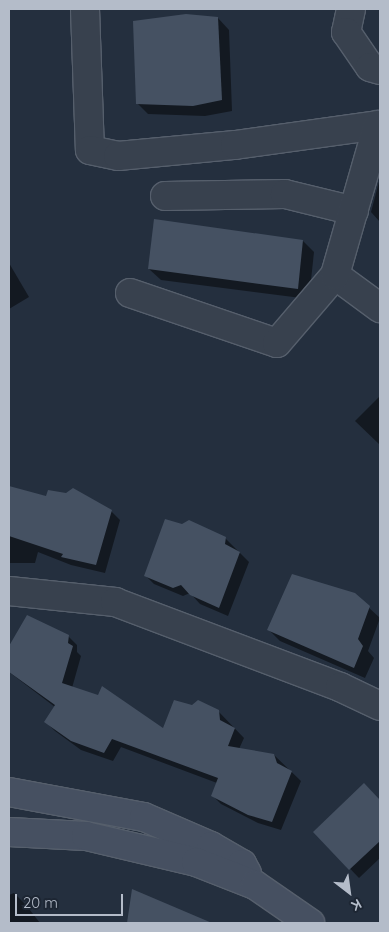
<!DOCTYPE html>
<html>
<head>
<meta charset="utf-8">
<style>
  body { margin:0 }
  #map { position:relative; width:389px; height:932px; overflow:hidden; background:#242f3e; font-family:Quicksand,sans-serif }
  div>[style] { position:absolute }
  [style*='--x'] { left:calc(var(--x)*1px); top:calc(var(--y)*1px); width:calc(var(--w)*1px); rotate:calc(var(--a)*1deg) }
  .shadow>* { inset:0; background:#0007 }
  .building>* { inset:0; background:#455162 }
  .roads { filter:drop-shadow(1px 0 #565f6c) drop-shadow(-1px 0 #565f6c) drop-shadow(0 1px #565f6c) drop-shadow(0 -1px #565f6c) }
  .street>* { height:28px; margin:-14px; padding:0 14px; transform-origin:14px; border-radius:14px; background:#38414e }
  .secondary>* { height:28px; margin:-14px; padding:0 14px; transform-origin:14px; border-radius:14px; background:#465061 }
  span { translate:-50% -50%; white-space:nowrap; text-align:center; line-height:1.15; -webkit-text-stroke:4.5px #1d2633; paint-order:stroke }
  .frame { position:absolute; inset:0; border:10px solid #b4bcc9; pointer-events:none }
  .north { position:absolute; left:324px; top:867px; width:50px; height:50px; -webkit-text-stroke:4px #1d2633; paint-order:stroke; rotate:150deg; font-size:14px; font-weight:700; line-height:20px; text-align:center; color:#b4bcc9 }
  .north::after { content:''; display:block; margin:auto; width:18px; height:22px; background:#b4bcc9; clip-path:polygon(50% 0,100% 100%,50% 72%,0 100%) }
  .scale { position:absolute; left:15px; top:894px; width:108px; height:22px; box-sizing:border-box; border:2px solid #b4bcc9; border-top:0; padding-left:6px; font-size:15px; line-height:18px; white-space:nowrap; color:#b4bcc9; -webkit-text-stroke:4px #1d2633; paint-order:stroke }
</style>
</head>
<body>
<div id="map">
  <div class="shadow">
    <div style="clip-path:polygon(218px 18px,229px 30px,232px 111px,205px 116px,148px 114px,137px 103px)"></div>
    <div style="clip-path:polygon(380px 178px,380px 222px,371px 212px)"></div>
    <div style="clip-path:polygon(303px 241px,314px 252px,309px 299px,161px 280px,149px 269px)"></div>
    <div style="clip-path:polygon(9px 263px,29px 297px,9px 309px)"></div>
    <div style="clip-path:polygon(380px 396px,380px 445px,355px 421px)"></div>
    <div style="clip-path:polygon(9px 488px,111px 511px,120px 520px,105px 573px,71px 565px,38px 552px,35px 563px,9px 563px)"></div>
    <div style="clip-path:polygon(225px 538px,249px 562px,228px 616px,200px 604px,190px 593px,183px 596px,154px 584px,145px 575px)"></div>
    <div style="clip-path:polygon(354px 594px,380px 618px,368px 651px,374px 658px,365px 678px,280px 641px,269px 630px)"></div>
    <div style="clip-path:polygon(28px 617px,68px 636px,77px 645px,77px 652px,81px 656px,72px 688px,163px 730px,218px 711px,244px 738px,239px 749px,274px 755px,301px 781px,281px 830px,258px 823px,221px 804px,212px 795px,217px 783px,121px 747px,113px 761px,81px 750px,55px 731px,46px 722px,55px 707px,9px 672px,9px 649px)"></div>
    <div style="clip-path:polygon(373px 793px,380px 801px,380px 858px,359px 878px,315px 832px)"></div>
    <div style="clip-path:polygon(133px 891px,210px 923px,128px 923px)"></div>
    <div style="clip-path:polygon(14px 893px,26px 905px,40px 923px,9px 923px,9px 895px)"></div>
  </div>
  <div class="building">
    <div style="clip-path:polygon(186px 14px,218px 17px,222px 100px,193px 106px,136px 104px,133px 21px)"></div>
    <div style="clip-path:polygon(154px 219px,303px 240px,298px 289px,148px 269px)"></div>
    <div style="clip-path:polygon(9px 486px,46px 496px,48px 490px,66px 493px,73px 488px,112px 510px,96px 565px,61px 557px,63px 554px,9px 536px)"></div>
    <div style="clip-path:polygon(165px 519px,182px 524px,189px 520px,226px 537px,225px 544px,240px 552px,219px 608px,190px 595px,181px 585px,173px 588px,144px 576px)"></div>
    <div style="clip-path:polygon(292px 574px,355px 593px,370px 606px,358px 639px,363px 646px,354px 668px,267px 630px)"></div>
    <div style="clip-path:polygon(27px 615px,69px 635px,68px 643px,73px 646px,62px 683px,98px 695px,102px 686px,163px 728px,174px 700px,192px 705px,198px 700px,219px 710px,220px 720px,235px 728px,228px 746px,274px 754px,277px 763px,292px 771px,272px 822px,248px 815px,211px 796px,218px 778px,112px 739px,104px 753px,71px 741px,44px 722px,55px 705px,9px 672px,9px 646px)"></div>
    <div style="clip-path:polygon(364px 783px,380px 800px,380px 841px,349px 870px,313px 832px)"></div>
    <div style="clip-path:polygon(132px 889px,212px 923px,127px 923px)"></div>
  </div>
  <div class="roads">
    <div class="street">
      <div style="--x:85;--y:9;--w:141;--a:88"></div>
      <div style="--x:90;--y:150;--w:29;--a:12"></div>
      <div style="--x:118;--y:156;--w:118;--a:-5.4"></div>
      <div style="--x:235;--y:145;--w:146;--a:-7.9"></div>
      <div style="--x:351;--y:9;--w:24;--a:102"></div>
      <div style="--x:346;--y:32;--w:42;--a:55.6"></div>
      <div style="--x:370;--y:67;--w:10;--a:17"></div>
      <div style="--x:165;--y:196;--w:120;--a:-1"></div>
      <div style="--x:285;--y:194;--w:71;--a:13.8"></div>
      <div style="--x:335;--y:275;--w:56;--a:36.3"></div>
      <div style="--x:130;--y:293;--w:155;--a:18.8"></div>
      <div style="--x:277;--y:343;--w:89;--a:-49.5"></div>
      <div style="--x:335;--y:275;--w:156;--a:-74"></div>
      <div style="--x:9;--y:591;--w:107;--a:5.9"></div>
      <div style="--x:115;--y:602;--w:241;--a:20.7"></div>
      <div style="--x:340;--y:687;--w:44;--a:25.4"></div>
    </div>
    <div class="secondary">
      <div style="--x:9;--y:792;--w:137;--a:10.5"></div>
      <div style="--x:144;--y:817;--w:73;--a:23.4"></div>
      <div style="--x:211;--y:846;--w:36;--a:30"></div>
      <div style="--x:242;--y:864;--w:10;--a:61"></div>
      <div style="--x:9;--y:832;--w:77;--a:3"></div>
      <div style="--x:86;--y:836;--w:113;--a:13.3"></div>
      <div style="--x:196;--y:862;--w:63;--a:21.3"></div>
      <div style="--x:255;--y:885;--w:67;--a:34.6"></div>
    </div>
  </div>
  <div class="frame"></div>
  <div class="north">K</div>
  <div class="scale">20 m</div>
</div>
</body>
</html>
